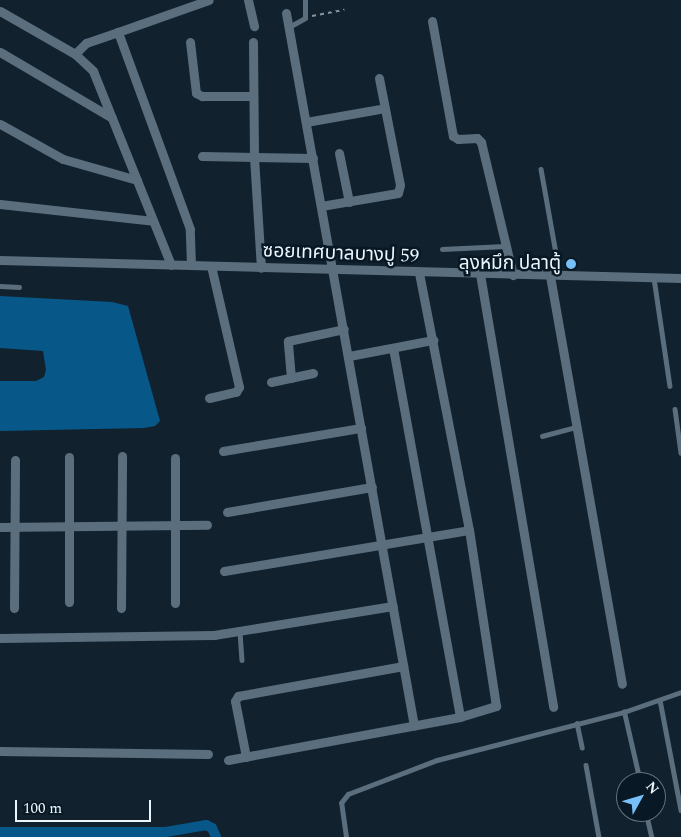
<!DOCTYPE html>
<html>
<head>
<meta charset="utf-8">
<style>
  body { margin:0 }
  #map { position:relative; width:681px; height:837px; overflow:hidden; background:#11222e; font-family:Spectral,"Noto Sans Thai",serif }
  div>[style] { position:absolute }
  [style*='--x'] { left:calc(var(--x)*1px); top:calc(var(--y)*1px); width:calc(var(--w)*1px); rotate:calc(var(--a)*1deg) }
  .water>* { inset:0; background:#075888 }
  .canal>* { height:10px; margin:-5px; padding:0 5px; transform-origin:5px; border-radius:5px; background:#075888 }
  .path>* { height:2px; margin-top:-1px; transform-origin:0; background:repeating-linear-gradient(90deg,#86949e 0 4px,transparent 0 8px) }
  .lane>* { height:4.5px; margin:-2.25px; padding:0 2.25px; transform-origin:2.25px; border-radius:2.25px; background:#5b6e7d }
  .street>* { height:9px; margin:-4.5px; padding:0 4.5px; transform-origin:4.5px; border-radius:4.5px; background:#5b6e7d }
  .dots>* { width:14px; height:14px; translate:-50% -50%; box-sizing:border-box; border:2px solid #081824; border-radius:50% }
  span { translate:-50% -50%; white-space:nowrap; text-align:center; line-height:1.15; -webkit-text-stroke:5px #081824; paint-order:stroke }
  .street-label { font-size:19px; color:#ebf6fe }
  .poi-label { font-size:19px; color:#ebf6fe }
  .right { translate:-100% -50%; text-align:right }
  .north { position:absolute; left:616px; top:772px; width:50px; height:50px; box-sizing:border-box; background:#081824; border:1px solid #63717b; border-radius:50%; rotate:51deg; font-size:14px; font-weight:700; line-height:20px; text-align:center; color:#ebf6fe }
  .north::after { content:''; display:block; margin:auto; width:18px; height:22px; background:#77bff7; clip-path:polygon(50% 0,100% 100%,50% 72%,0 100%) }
  .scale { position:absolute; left:15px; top:800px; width:136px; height:22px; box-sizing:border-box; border:2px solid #ebf6fe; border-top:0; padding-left:6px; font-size:15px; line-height:18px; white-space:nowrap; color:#ebf6fe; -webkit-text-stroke:4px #081824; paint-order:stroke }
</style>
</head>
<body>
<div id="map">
  <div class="water">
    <div style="clip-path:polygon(0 296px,112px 302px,128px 306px,160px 421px,155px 426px,144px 428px,0 431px,0 381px,36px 381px,44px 377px,46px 370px,43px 351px,0 348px)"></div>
  </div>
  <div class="canal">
    <div style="--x:0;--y:832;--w:166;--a:0"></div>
    <div style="--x:166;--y:832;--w:41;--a:-9.9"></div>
    <div style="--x:206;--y:825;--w:7;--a:27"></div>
    <div style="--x:212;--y:828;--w:10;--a:66"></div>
  </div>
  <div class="path">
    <div style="--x:312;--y:16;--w:33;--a:-11"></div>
  </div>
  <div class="lane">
    <div style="--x:289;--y:27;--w:18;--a:-29"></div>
    <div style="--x:305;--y:18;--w:18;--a:-90"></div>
    <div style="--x:541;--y:169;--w:109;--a:79.9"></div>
    <div style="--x:442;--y:249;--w:63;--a:-2.7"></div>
    <div style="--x:654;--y:278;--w:109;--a:81.6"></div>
    <div style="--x:0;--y:286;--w:19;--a:3"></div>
    <div style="--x:675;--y:409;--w:44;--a:82.2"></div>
    <div style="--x:542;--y:436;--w:35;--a:-15"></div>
    <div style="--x:240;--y:632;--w:28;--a:86"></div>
    <div style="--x:660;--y:700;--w:112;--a:79.2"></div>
    <div style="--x:577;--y:723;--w:25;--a:78"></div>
    <div style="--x:586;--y:765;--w:73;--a:79.8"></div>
    <div style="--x:640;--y:782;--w:72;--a:-102.9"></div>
    <div style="--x:624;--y:712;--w:60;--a:-19.3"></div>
    <div style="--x:646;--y:812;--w:26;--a:77"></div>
    <div style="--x:346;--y:837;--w:34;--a:-98"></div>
    <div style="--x:341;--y:803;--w:11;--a:-52"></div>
    <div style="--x:348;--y:794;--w:95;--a:-20.9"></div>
    <div style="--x:437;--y:760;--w:193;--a:-14.4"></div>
  </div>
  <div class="street">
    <div style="--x:248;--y:0;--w:27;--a:77"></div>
    <div style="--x:0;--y:11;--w:86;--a:29.8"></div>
    <div style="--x:75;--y:54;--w:25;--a:43"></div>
    <div style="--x:93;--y:71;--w:209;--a:68.1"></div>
    <div style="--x:286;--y:13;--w:724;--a:79.82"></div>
    <div style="--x:432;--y:21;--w:117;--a:79.7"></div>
    <div style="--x:453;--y:136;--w:6;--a:31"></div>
    <div style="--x:458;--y:139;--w:19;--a:-3"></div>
    <div style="--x:477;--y:138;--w:6;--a:45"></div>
    <div style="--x:481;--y:142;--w:137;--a:76.5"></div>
    <div style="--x:190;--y:42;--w:51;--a:83.3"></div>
    <div style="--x:196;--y:93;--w:7;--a:27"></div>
    <div style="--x:202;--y:96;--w:51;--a:0"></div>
    <div style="--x:253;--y:42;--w:115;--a:89.5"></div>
    <div style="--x:254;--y:157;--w:111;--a:86.4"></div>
    <div style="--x:0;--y:52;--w:130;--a:30.5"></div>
    <div style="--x:75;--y:54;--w:16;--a:-45"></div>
    <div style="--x:86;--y:43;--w:34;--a:-19"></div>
    <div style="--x:306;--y:122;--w:80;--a:-10"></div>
    <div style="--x:0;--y:124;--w:72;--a:29.1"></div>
    <div style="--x:63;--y:159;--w:77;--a:15.8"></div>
    <div style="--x:339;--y:153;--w:50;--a:78.5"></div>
    <div style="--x:202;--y:156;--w:111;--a:1"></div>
    <div style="--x:0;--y:204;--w:154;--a:6.3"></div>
    <div style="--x:321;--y:206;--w:78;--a:-9.6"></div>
    <div style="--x:398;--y:193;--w:8;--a:-76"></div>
    <div style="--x:400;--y:185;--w:109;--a:-101.1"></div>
    <div style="--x:0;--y:260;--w:681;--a:1.51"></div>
    <div style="--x:191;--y:265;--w:36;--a:-92"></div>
    <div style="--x:190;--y:229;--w:210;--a:-110.1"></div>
    <div style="--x:118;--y:32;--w:96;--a:-19.4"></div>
    <div style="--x:480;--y:274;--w:439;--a:80.4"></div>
    <div style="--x:550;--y:276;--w:414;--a:80"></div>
    <div style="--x:393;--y:348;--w:375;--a:79.7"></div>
    <div style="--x:349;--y:356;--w:86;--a:-10.8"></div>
    <div style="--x:291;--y:378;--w:37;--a:-95"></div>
    <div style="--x:288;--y:341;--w:57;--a:-12.1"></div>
    <div style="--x:271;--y:382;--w:43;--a:-12.1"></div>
    <div style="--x:209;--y:398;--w:28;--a:-13"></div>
    <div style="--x:236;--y:392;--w:6;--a:-59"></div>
    <div style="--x:239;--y:387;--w:124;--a:-103"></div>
    <div style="--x:223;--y:451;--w:140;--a:-9.5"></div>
    <div style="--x:175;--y:458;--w:145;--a:90"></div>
    <div style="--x:227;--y:512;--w:147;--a:-9.8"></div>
    <div style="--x:0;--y:527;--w:207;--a:-0.6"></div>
    <div style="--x:224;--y:571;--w:248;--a:-9.5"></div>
    <div style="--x:69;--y:602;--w:145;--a:-90"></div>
    <div style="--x:14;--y:608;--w:148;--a:-89.6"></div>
    <div style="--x:121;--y:608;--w:152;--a:-89.6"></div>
    <div style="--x:0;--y:638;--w:214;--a:-0.8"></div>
    <div style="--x:214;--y:635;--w:181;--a:-9.2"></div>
    <div style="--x:0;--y:751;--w:208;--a:0.8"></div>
    <div style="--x:246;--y:757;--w:57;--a:-101.1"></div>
    <div style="--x:235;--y:701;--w:6;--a:-59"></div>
    <div style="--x:238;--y:696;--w:168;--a:-10.3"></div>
    <div style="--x:228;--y:760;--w:236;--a:-10.5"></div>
    <div style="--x:460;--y:717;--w:38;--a:-17"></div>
    <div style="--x:496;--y:706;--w:178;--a:-98.7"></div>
    <div style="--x:469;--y:530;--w:263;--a:-101"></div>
  </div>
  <div class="dots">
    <div style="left:571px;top:264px;background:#77bff7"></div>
  </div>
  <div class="street-label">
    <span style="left:341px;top:254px;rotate:2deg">ซอยเทศบาลบางปู 59</span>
  </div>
  <div class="poi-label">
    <span class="right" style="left:561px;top:264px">ลุงหมึก ปลาตู้</span>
  </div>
  <div class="north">N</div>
  <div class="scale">100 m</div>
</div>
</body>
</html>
